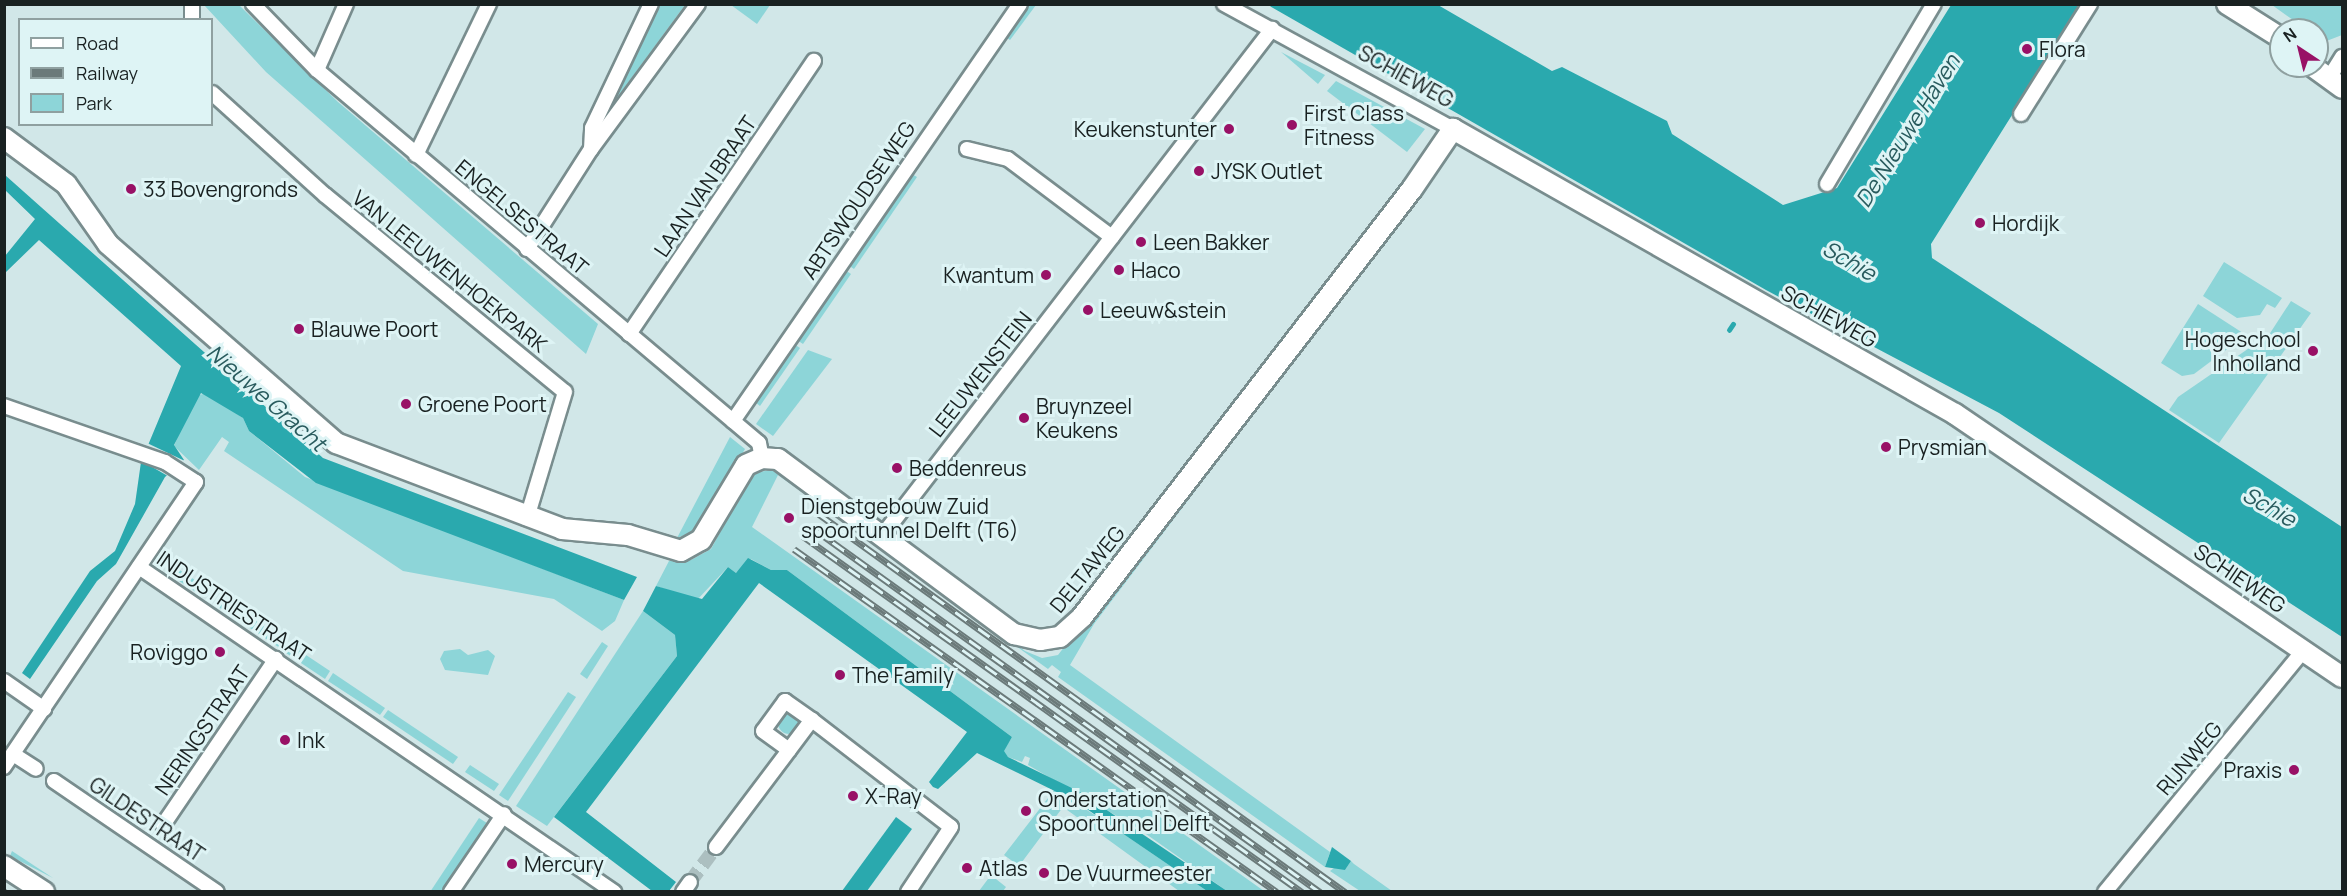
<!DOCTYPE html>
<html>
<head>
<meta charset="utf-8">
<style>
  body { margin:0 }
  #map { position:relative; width:2347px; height:896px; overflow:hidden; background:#d1e7e8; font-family:Manrope,sans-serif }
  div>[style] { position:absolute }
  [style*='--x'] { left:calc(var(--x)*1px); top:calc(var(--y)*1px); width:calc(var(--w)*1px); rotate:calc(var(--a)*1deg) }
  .green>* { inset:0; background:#8dd5d8 }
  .round { border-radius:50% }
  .water>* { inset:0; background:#2aa9ae }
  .pier>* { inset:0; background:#d1e7e8 }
  .stream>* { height:4.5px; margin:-2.25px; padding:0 2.25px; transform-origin:2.25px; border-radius:2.25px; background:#2aa9ae }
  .street-tunnel>* { height:14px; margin-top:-7px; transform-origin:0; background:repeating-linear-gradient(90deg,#acbfc0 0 14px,transparent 0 21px) }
  .roads { filter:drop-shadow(2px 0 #798d8e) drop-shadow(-2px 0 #798d8e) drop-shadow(0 2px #798d8e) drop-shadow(0 -2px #798d8e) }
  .street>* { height:14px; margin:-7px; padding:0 7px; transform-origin:7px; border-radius:7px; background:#fff }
  .secondary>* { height:20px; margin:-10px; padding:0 10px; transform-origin:10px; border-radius:10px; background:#fff }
  .tram>* { height:1.5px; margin:-0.75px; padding:0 0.75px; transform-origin:0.75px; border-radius:0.75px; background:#6b7a7a }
  .rail>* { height:7px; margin-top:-3.5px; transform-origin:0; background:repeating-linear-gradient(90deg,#def4f5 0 14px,#6b7a7a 0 28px); box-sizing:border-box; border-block:2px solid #6b7a7a }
  .dots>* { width:16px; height:16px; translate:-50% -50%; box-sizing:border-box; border:3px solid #def4f5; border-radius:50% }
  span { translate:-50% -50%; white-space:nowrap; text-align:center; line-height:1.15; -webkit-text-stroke:6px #def4f5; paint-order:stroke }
  .poi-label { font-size:21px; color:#192121 }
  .left { translate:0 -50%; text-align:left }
  .right { translate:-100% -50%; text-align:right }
  .street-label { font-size:21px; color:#192121 }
  .water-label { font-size:22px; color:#295b5e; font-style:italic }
  .frame { position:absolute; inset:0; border:6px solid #192121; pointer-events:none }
  .legend { position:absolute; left:18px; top:18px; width:195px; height:108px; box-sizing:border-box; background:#def4f5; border:2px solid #8fa0a0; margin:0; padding:8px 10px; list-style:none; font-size:18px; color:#192121 }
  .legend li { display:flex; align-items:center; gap:12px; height:30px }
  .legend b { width:30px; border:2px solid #8fa0a0 }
  .north { position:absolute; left:2269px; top:18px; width:60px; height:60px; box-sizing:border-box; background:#def4f5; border:2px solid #8fa0a0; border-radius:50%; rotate:325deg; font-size:16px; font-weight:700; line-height:24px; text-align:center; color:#192121 }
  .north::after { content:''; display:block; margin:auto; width:21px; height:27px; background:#981166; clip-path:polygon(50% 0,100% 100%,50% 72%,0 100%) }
</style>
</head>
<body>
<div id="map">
  <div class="green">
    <div style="clip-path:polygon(204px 5px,239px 5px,338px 102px,598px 324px,586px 354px,266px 72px)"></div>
    <div style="clip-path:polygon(656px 5px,685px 5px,597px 125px)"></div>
    <div style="clip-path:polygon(731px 5px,770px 5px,757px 24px)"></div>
    <div style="clip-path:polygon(1027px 5px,1036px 5px,1010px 40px,1004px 36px)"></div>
    <div style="clip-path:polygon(2272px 5px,2342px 5px,2342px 35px,2324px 42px,2317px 30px,2307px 30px)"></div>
    <div style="clip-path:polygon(1281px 52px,1325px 75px,1318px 84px)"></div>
    <div style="clip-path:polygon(1336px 81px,1425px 129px,1407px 152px,1327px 91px)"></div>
    <div style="clip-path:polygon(1443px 155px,1447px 160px,1094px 624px,1070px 665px,1330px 852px,1325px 867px,1058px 677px,1061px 672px,1052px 665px,1048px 669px,778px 475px,752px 527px,1264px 891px,1227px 891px,1136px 827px,1028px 765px,1030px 758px,1025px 756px,1022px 762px,1008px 757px,1003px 751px,1012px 737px,787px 570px,771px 570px,751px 559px,736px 573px,728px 567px,697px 600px,656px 586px,669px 561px,691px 560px,711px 549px,748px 481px,758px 472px,772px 470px,1025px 651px,1042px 658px,1058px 655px)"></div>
    <div style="clip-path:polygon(910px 173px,917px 177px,854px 269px,848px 265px)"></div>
    <div style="clip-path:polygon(2224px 262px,2282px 298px,2275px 308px,2267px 304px,2260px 315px,2237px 318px,2203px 296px)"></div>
    <div style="clip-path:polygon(845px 270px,851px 274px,803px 344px,797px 340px)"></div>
    <div style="clip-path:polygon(2291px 301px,2311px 313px,2219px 443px,2169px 410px,2178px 397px,2258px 342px,2263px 344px)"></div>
    <div style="clip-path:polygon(2198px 304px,2246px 335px,2194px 374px,2182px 376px,2161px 363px)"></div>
    <div style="clip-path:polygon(794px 344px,800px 348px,760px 406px,755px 402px)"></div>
    <div style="clip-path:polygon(808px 350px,832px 359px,773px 436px,756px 424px)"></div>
    <div style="clip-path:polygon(207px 393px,243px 418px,249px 431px,305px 477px,624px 600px,615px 621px,602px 631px,554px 599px,403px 571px,224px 451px,229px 442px,222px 437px,199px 470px,174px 446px,195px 396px)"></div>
    <div style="clip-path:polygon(730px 437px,745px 449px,703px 521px,695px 531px,677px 538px)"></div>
    <div style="clip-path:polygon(172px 565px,207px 588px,202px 596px,167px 573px)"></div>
    <div style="clip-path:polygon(219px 596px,285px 641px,280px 648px,214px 604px)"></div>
    <div style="clip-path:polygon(643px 611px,675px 635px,677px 656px,547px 826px,516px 806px)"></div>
    <div style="clip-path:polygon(602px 642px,608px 646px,587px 679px,580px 674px)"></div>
    <div style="clip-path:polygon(288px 643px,330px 671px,325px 679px,283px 651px)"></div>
    <div style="clip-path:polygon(460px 649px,468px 655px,488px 650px,495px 656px,488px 675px,445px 670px,440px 659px,444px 651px)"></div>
    <div style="clip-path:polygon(333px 673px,385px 708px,380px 715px,328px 681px)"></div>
    <div style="clip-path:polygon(568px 692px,576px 697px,508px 801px,499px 795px)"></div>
    <div style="clip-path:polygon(388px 710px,458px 757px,453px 764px,383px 717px)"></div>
    <div class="round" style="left:778px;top:712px;width:22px;height:22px"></div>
    <div style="clip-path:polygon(470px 765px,499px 784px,494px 791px,465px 772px)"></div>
    <div style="clip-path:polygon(1055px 789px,1128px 837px,1207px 891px,1179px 891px,1063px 807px,1019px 866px,1004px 855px)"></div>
    <div style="clip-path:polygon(479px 818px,490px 825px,444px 891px,430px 892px)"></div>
    <div style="clip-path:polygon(12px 851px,53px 878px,10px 856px)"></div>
    <div style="clip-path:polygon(1351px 861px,1354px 864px,1392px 891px,1360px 891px,1330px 871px,1338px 865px,1345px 870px)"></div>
    <div style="clip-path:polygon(991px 875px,1006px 887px,1003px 891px,979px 891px)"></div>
  </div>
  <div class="water">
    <div style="clip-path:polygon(1268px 5px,1438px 5px,1552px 71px,1562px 67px,1667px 121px,1672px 134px,1783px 205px,1837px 188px,1951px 5px,2081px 5px,1931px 244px,1932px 258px,2342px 527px,2342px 637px,1999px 413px,1766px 290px)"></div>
    <div style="clip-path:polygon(5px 175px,323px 458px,637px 577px,624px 600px,316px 483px,249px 431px,243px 418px,201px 393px,174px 445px,184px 460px,165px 477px,116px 564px,97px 581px,30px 679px,22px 673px,90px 571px,115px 551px,135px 504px,141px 462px,181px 366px,39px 240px,5px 273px,5px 256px,35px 219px,5px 190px)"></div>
    <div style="clip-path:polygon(748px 558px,771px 570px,787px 570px,1012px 737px,1004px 751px,1008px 757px,1080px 792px,1227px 891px,1207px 891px,1075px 801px,977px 753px,938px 789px,933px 787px,929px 782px,967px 732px,759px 583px,586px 812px,676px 882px,669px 891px,652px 891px,554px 817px,677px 656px,675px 635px,643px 611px,656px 586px,702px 599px,728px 567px,736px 573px)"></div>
    <div style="clip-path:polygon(896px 817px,912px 829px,867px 891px,842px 891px)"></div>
    <div style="clip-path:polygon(1332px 847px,1351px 861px,1345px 870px,1325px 867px)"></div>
  </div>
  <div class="pier">
    <div style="clip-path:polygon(147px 443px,187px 462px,173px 479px,140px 460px)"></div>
  </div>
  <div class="stream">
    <div style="--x:1729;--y:330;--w:7;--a:-56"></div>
  </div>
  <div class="street-tunnel">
    <div style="--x:690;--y:882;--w:44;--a:-53.4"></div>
  </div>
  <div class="roads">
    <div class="street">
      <div style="--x:253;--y:4;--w:92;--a:45.9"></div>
      <div style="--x:317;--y:70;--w:578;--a:40.16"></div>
      <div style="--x:759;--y:443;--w:15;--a:79"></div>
      <div style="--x:1224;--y:4;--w:261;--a:28.6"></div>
      <div style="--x:192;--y:20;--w:16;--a:-90"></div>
      <div style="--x:317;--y:70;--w:72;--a:-66.3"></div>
      <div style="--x:2329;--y:78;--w:25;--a:-58"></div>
      <div style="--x:212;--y:93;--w:152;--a:42.1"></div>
      <div style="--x:325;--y:195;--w:310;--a:39.4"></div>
      <div style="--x:565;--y:392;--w:132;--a:106.8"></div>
      <div style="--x:2021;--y:114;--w:130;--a:-57.9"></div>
      <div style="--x:591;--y:149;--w:21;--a:-87"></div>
      <div style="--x:592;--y:128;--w:137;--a:-64.6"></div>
      <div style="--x:967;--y:149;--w:42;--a:13.7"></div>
      <div style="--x:1008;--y:159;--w:130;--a:36.9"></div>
      <div style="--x:416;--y:155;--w:168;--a:-64.2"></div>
      <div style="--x:1827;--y:184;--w:209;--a:-59.3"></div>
      <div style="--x:527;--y:249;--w:119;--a:-57.4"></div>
      <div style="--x:591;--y:149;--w:180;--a:-53.6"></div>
      <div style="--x:629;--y:334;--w:330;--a:-55.9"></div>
      <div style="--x:4;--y:406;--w:170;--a:19.2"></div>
      <div style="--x:165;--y:462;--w:37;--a:33"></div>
      <div style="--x:196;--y:482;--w:344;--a:124"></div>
      <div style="--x:733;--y:421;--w:506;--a:-55.46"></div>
      <div style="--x:882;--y:536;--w:640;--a:-52.43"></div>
      <div style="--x:139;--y:567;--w:576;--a:34.38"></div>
      <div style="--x:4;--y:681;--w:49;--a:35"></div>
      <div style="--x:812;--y:720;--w:33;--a:-145"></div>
      <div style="--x:785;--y:701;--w:37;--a:126"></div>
      <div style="--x:763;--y:731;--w:32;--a:36"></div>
      <div style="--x:789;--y:750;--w:38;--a:-53"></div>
      <div style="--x:812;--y:720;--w:175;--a:37.6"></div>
      <div style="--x:951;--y:827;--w:78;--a:123.5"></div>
      <div style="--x:13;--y:754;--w:27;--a:33"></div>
      <div style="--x:54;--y:781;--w:197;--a:34.3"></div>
      <div style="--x:163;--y:825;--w:201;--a:-55.8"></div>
      <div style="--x:716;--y:847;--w:121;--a:-53"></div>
      <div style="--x:451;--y:892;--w:94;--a:-55.8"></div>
      <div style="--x:683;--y:892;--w:12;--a:-55"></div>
      <div style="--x:2105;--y:892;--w:312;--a:-50.6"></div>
    </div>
    <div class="secondary">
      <div style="--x:2227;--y:4;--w:64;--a:32.2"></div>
      <div style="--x:2312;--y:66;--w:37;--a:36"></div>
      <div style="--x:4;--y:138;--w:77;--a:36.6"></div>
      <div style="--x:66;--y:184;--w:73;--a:55"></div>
      <div style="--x:108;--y:244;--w:303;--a:41.1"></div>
      <div style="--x:336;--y:443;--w:242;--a:20.8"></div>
      <div style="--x:562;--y:529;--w:66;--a:5.2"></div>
      <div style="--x:628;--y:535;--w:55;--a:16.8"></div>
      <div style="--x:681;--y:551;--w:23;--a:-29"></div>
      <div style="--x:701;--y:540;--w:87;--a:-59"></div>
      <div style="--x:746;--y:465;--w:17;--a:-24"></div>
      <div style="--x:762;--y:458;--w:16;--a:4"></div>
      <div style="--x:778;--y:459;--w:294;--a:36.6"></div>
      <div style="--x:1014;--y:634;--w:27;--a:13"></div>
      <div style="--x:1040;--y:640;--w:20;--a:-9"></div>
      <div style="--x:1060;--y:637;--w:30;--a:-42"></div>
      <div style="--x:1082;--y:617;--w:540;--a:-52.37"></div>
      <div style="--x:1412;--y:189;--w:73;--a:-55.7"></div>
      <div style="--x:1453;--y:129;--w:577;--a:29.58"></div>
      <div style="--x:1955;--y:414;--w:468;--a:34.2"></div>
      <div style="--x:4;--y:866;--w:48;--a:33"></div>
    </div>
  </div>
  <div class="tram">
    <div style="--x:4;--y:889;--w:6;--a:31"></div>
  </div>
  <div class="rail">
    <div style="--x:819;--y:514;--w:648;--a:35.7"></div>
    <div style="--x:810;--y:526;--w:628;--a:35.67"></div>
    <div style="--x:803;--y:536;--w:613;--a:35.51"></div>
    <div style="--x:794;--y:549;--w:592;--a:35.38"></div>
  </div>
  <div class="dots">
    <div style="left:2027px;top:49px;background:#981166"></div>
    <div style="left:1292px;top:125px;background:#981166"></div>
    <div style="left:1229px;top:129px;background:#981166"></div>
    <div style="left:1199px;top:171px;background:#981166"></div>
    <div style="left:131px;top:189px;background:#981166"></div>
    <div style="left:1980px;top:223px;background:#981166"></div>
    <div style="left:1141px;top:242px;background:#981166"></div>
    <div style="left:1119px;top:270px;background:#981166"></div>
    <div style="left:1046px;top:275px;background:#981166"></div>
    <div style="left:1088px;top:310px;background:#981166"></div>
    <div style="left:299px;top:329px;background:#981166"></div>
    <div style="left:2313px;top:351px;background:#981166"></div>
    <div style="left:406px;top:404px;background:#981166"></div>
    <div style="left:1024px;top:418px;background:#981166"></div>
    <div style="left:1886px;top:447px;background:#981166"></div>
    <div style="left:897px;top:468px;background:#981166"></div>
    <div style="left:789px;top:518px;background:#981166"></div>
    <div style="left:220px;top:652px;background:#981166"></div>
    <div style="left:840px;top:675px;background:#981166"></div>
    <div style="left:285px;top:740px;background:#981166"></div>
    <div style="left:2294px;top:770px;background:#981166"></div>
    <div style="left:853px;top:796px;background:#981166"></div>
    <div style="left:1026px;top:811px;background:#981166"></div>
    <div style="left:512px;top:864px;background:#981166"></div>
    <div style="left:967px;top:868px;background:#981166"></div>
    <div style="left:1044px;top:873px;background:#981166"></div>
  </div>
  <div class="poi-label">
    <span class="left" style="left:2039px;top:49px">Flora</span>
    <span class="left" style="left:1304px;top:125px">First Class<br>Fitness</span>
    <span class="right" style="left:1217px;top:129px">Keukenstunter</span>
    <span class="left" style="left:1211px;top:171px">JYSK Outlet</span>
    <span class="left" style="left:143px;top:189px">33 Bovengronds</span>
    <span class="left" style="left:1992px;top:223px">Hordijk</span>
    <span class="left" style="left:1153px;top:242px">Leen Bakker</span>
    <span class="left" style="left:1131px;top:270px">Haco</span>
    <span class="right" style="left:1034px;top:275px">Kwantum</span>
    <span class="left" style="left:1100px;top:310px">Leeuw&amp;stein</span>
    <span class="left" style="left:311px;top:329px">Blauwe Poort</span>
    <span class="right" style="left:2301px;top:351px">Hogeschool<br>Inholland</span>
    <span class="left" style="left:418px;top:404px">Groene Poort</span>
    <span class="left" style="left:1036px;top:418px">Bruynzeel<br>Keukens</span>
    <span class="left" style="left:1898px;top:447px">Prysmian</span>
    <span class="left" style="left:909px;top:468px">Beddenreus</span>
    <span class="left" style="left:801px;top:518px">Dienstgebouw Zuid<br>spoortunnel Delft (T6)</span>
    <span class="right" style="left:208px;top:652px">Roviggo</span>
    <span class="left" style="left:852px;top:675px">The Family</span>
    <span class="left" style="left:297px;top:740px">Ink</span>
    <span class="right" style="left:2282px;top:770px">Praxis</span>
    <span class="left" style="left:865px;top:796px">X-Ray</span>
    <span class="left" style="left:1038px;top:811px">Onderstation<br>Spoortunnel Delft</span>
    <span class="left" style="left:524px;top:864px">Mercury</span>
    <span class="left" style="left:979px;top:868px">Atlas</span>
    <span class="left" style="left:1056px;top:873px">De Vuurmeester</span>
  </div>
  <div class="street-label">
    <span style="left:1406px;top:76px;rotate:29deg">SCHIEWEG</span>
    <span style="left:705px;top:186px;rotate:-56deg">LAAN VAN BRAAT</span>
    <span style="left:858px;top:200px;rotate:-56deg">ABTSWOUDSEWEG</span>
    <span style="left:522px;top:217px;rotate:40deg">ENGELSESTRAAT</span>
    <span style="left:450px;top:271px;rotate:39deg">VAN LEEUWENHOEKPARK</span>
    <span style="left:1829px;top:316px;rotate:29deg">SCHIEWEG</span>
    <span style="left:980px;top:374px;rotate:-52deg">LEEUWENSTEIN</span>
    <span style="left:1087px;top:569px;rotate:-51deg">DELTAWEG</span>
    <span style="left:2240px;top:578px;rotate:34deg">SCHIEWEG</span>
    <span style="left:234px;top:606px;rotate:34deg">INDUSTRIESTRAAT</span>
    <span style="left:202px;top:730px;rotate:-56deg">NERINGSTRAAT</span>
    <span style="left:2189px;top:758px;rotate:-50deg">RIJNWEG</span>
    <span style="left:147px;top:819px;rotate:34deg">GILDESTRAAT</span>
  </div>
  <div class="water-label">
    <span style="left:1908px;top:131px;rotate:-58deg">De Nieuwe Haven</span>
    <span style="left:1849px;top:261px;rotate:30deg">Schie</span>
    <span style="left:266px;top:398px;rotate:41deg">Nieuwe Gracht</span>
    <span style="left:2269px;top:507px;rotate:30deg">Schie</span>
  </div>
  <div class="frame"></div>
  <ul class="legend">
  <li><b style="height:8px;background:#fff"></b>Road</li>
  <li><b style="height:8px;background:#6b7a7a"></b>Railway</li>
  <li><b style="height:16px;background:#8dd5d8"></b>Park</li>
  </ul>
  <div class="north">N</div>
</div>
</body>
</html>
